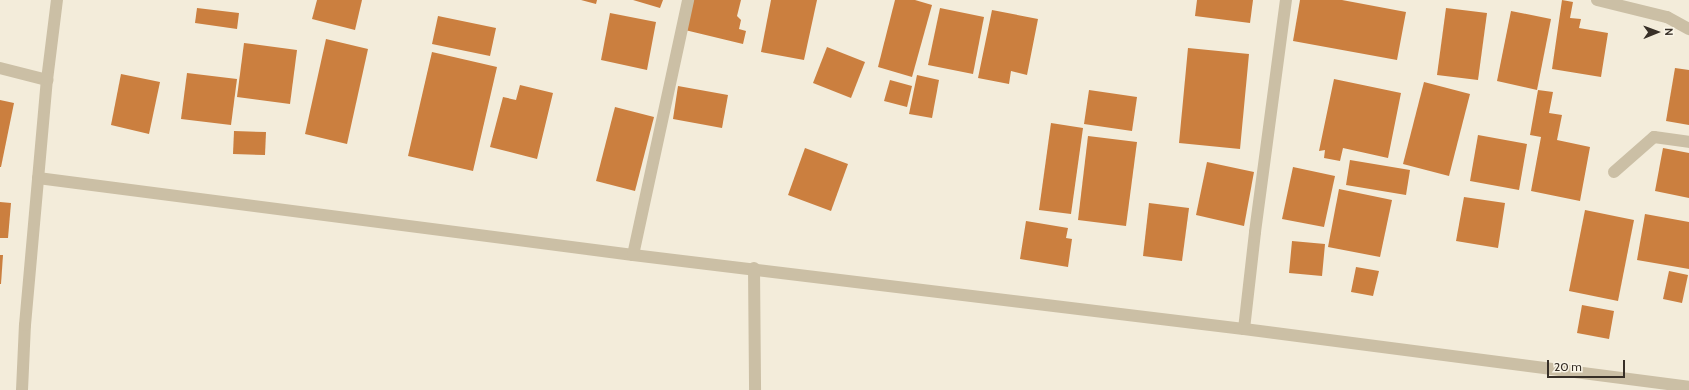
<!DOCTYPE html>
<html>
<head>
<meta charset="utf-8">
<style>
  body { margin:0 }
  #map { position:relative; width:1689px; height:390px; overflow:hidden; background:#f3ecda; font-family:Cabin,sans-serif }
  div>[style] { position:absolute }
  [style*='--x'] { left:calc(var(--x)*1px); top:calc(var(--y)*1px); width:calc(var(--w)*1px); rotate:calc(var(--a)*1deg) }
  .building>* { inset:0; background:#cb7f3f }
  .minor>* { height:12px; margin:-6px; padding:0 6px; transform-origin:6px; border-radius:6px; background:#cbbfa5 }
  span { translate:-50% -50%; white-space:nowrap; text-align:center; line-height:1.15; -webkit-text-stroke:3px #faf5e7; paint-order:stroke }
  .north { position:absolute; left:1637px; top:12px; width:40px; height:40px; -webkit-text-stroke:3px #faf5e7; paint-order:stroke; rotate:89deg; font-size:11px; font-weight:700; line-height:16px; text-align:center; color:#372f27 }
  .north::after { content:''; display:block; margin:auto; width:14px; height:18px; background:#372f27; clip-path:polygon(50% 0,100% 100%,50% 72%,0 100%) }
  .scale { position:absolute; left:1547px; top:360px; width:78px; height:18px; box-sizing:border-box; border:2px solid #372f27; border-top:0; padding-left:5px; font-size:12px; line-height:14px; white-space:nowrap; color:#372f27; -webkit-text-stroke:3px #faf5e7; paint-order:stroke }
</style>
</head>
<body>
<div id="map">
  <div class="building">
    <div style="clip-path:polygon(317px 0,362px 0,355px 30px,312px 19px)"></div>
    <div style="clip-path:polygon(581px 0,597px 0,596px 4px)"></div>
    <div style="clip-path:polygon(633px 0,663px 0,660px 8px)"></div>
    <div style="clip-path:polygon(692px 0,741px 0,737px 16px,741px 20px,739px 29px,746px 31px,743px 44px,685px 30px)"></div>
    <div style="clip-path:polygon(771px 0,817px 0,804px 60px,761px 52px)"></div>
    <div style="clip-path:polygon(895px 0,915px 0,932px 5px,912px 77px,878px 67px)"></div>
    <div style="clip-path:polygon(1197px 0,1253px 0,1250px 23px,1195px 16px)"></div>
    <div style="clip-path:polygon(1300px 0,1342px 0,1406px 12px,1397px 60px,1293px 41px)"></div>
    <div style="clip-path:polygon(1562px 0,1573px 2px,1570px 18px,1581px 19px,1579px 28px,1608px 33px,1601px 77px,1552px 69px)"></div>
    <div style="clip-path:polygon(197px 8px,239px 13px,237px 29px,195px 23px)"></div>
    <div style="clip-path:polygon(940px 8px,984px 17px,973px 74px,928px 65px)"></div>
    <div style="clip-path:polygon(1446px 8px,1487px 13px,1478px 80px,1437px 75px)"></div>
    <div style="clip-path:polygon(992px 10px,1038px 19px,1027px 75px,1011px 71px,1009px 84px,978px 78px)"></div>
    <div style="clip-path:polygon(1511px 11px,1551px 19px,1537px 90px,1497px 81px)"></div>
    <div style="clip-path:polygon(610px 13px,656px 22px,647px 70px,601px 60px)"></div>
    <div style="clip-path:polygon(438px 16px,496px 28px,490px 56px,432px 44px)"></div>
    <div style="clip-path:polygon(326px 39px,368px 49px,347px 144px,305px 134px)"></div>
    <div style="clip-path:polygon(244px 43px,297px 50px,290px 104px,237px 97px)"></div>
    <div style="clip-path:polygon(827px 47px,865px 62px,851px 98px,813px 83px)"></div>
    <div style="clip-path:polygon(1188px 48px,1249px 54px,1240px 149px,1179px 143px)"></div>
    <div style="clip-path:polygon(432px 52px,497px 67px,473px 171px,408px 156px)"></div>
    <div style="clip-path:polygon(1675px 68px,1689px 70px,1689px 125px,1666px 121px)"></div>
    <div style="clip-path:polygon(187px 73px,237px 79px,231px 125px,181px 119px)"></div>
    <div style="clip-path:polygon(121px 74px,160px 82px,149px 134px,111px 125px)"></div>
    <div style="clip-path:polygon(917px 75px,939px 80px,932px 118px,909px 114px)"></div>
    <div style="clip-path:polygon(1334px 79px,1401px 93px,1388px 158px,1343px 148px,1340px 161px,1324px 158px,1325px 150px,1319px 151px)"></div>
    <div style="clip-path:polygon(890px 80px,912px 86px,907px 107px,884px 101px)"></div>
    <div style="clip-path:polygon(1424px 82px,1470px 94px,1449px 176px,1403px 164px)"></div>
    <div style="clip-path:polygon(520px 85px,553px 93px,537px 159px,490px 147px,503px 97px,516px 100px)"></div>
    <div style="clip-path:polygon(678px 86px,728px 95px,722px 128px,673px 119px)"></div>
    <div style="clip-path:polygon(1089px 90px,1137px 97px,1132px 131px,1084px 124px)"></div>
    <div style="clip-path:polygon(1538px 90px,1553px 92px,1549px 113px,1562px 115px,1557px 140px,1590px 147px,1580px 201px,1531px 191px,1541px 137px,1530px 135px)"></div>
    <div style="clip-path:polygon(0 100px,14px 103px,1px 167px,0 167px)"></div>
    <div style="clip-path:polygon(615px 107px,654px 117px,635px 191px,596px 181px)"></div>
    <div style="clip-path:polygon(1051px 123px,1083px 128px,1071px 214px,1039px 210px)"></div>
    <div style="clip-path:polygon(234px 131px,266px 132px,265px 155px,233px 154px)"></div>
    <div style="clip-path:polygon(1478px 135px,1527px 144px,1519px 190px,1470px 181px)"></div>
    <div style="clip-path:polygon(1088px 136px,1137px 142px,1126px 226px,1078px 220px)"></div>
    <div style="clip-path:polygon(805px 148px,848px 164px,831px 211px,788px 195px)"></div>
    <div style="clip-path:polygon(1663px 148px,1689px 153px,1689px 198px,1655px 191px)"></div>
    <div style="clip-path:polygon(1350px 160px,1410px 170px,1406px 195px,1346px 185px)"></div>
    <div style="clip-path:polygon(1207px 162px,1254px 172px,1244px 226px,1196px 215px)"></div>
    <div style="clip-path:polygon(1293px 167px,1335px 176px,1324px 227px,1282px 219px)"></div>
    <div style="clip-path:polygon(1339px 189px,1392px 200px,1380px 257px,1328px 247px)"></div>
    <div style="clip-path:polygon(1464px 197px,1505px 203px,1498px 248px,1456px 241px)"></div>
    <div style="clip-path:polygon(0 202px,11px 203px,8px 238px,0 238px)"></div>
    <div style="clip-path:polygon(1149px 203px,1189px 208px,1182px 261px,1143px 256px)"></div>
    <div style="clip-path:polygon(1585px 210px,1634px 220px,1618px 301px,1569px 291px)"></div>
    <div style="clip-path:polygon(1645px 214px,1689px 222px,1689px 269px,1637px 260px)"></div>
    <div style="clip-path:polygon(1026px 221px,1068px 228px,1066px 238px,1072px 239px,1068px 267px,1020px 259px)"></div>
    <div style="clip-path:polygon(1292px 241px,1325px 244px,1322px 276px,1289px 273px)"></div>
    <div style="clip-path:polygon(0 255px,3px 255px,1px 284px,0 284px)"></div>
    <div style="clip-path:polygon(1356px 267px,1379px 271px,1373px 296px,1351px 292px)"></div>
    <div style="clip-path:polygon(1669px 271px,1688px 275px,1682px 303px,1663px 299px)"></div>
    <div style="clip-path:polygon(1582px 305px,1614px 311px,1609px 339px,1577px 333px)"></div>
  </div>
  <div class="minor">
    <div style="--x:1597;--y:0;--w:72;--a:13.7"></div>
    <div style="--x:1667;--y:17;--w:25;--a:29"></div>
    <div style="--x:0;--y:68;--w:49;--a:14.3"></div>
    <div style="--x:1614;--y:172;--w:53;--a:-41.2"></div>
    <div style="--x:1654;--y:137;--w:35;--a:8"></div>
    <div style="--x:38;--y:178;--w:600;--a:7.37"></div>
    <div style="--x:633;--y:255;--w:615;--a:6.91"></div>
    <div style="--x:1244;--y:329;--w:449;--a:7.4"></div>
    <div style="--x:633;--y:255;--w:261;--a:-77.8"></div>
    <div style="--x:754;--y:268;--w:122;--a:89.5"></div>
    <div style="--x:1244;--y:329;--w:98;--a:-83.5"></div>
    <div style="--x:1255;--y:232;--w:234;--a:-82.4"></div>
    <div style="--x:22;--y:390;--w:65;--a:-87.4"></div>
    <div style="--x:25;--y:325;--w:246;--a:-84.9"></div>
    <div style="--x:47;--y:80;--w:81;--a:-82.9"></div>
  </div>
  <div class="north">N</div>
  <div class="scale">20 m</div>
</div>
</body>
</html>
